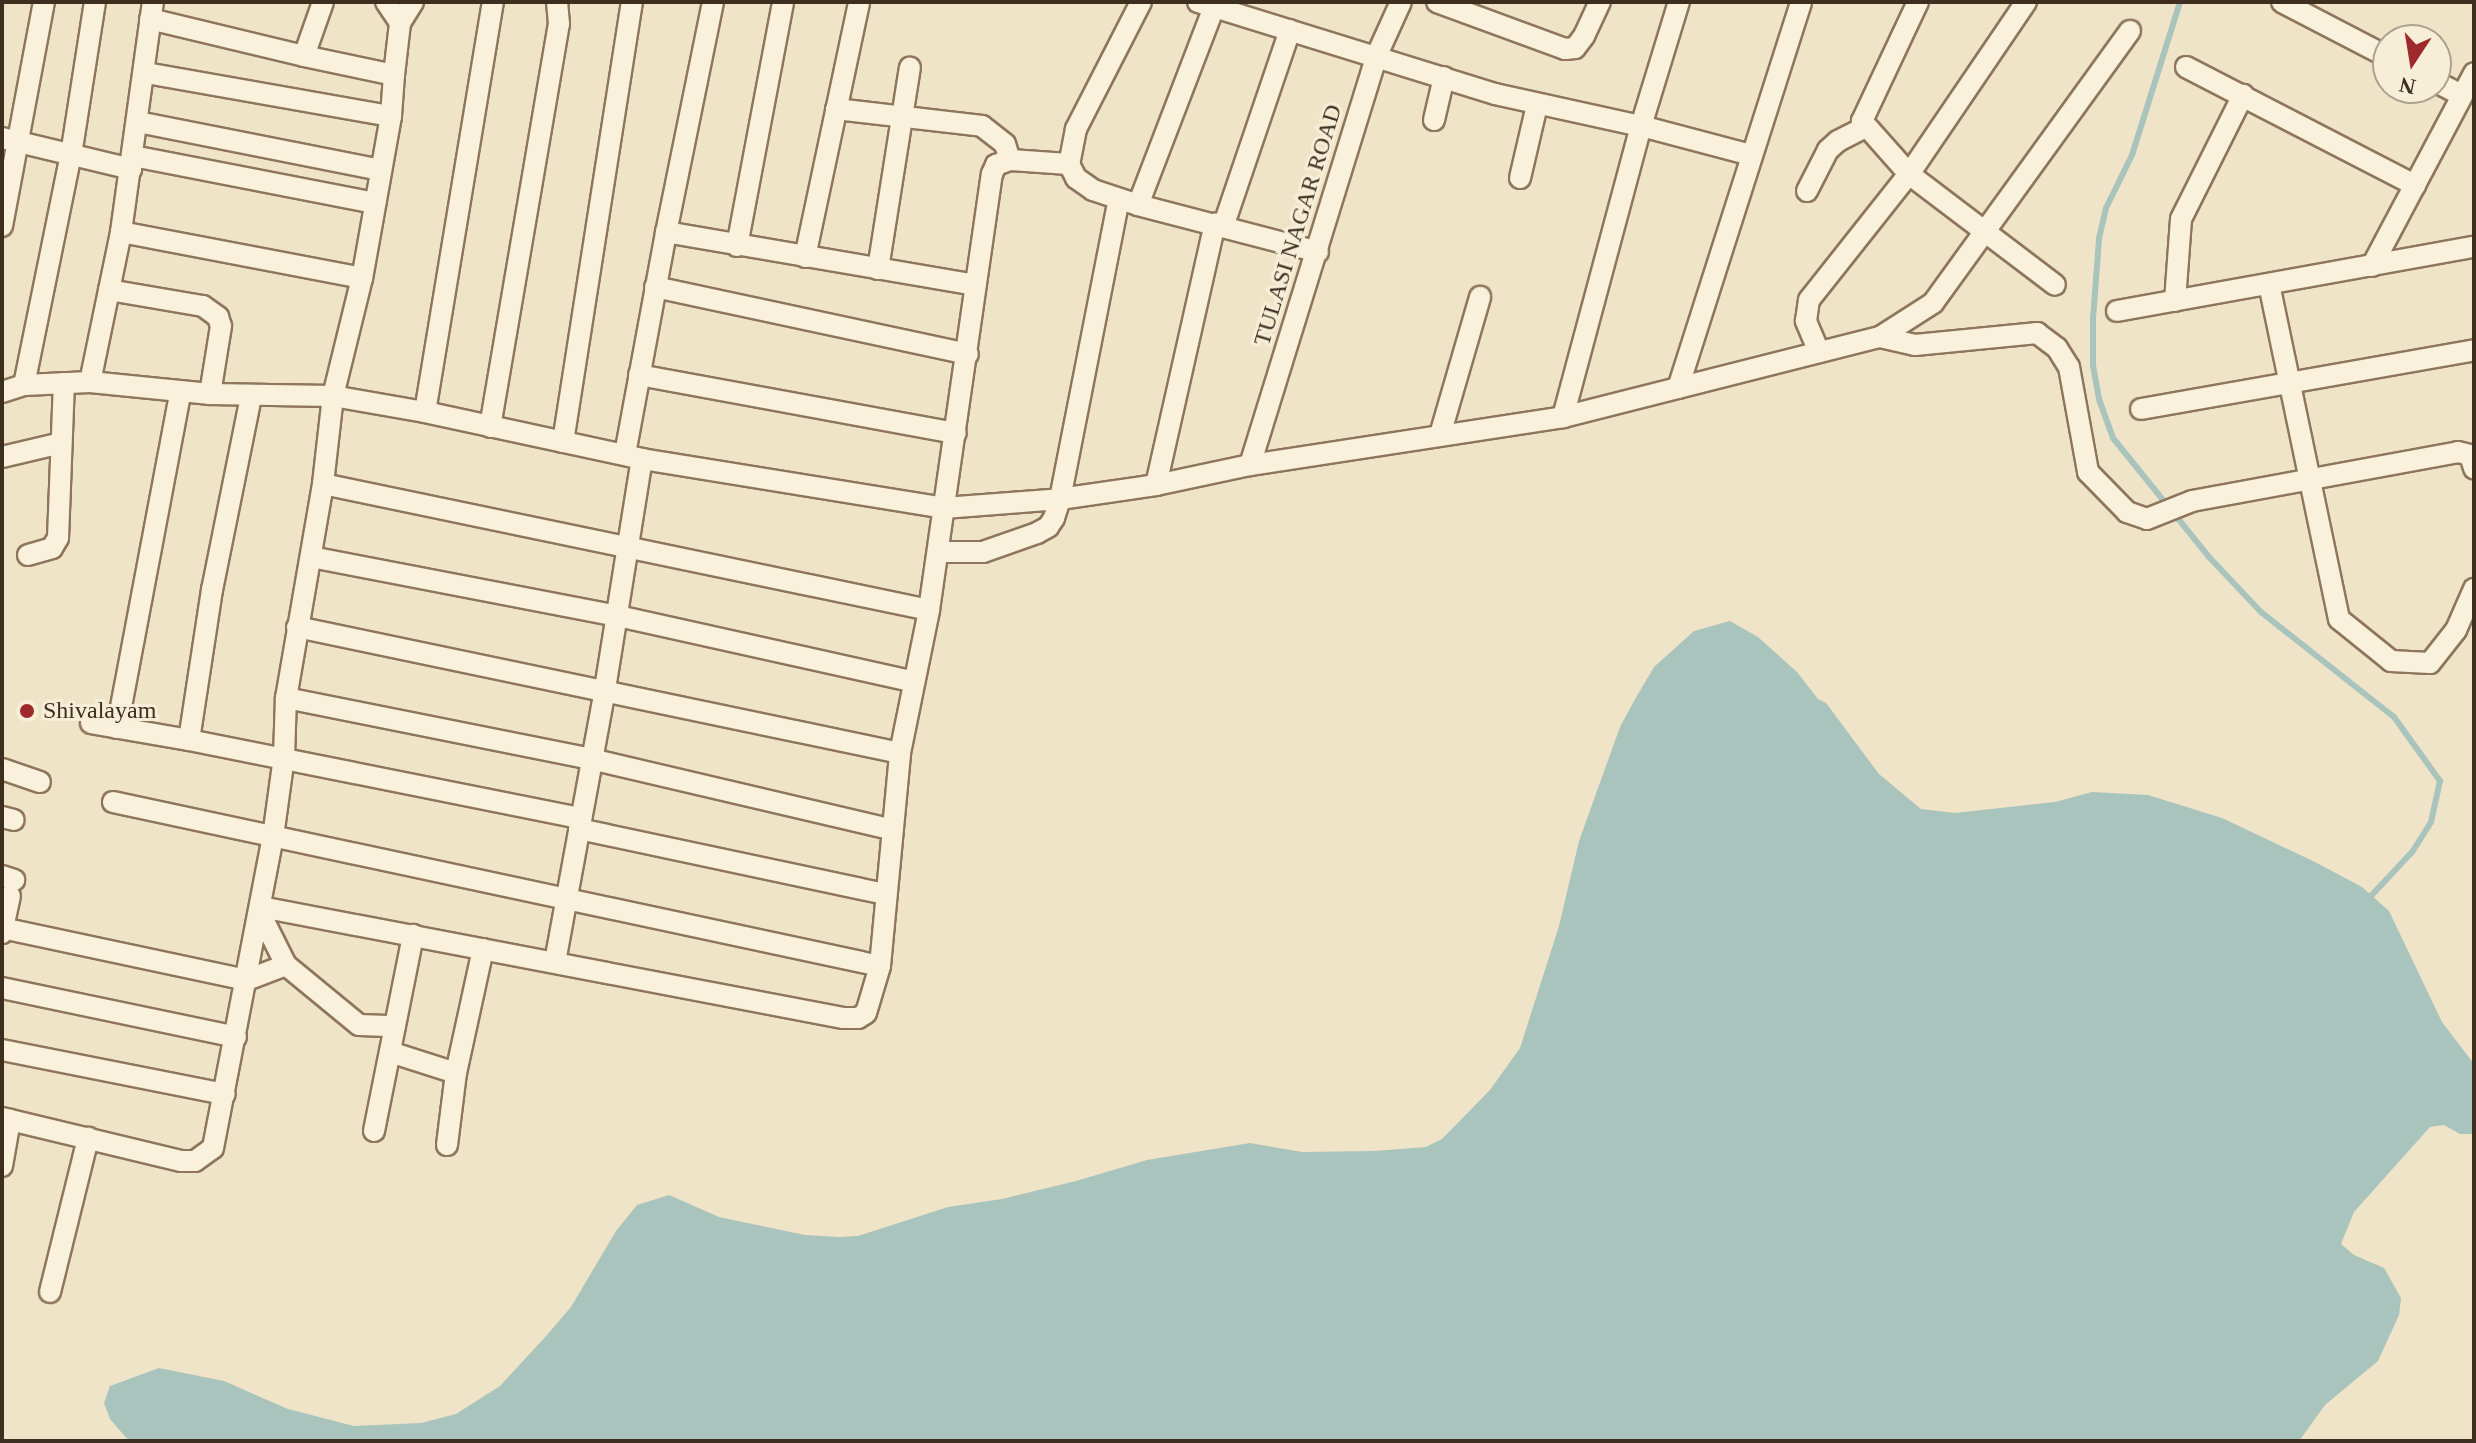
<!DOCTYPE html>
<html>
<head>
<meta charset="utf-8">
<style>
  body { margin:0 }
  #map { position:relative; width:2476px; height:1443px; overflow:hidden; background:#f0e4c8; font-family:Georgia,serif }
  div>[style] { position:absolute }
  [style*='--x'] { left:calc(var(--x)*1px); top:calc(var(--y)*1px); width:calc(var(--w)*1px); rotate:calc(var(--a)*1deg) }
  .water>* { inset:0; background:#a9c4bc }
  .stream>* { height:6px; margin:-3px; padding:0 3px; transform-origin:3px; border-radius:3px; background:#a9c4bc }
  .roads { filter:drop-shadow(2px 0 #8d765c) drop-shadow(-2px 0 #8d765c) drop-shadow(0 2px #8d765c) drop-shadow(0 -2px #8d765c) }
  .minor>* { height:20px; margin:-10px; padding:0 10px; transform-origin:10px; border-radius:10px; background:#faf1dc }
  .dots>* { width:22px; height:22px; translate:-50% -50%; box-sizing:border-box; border:4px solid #f7eed8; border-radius:50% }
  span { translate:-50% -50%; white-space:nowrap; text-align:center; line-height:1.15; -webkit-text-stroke:6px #f7eed8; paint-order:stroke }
  .street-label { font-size:24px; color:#3d2e20 }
  .poi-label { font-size:24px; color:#3d2e20 }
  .left { translate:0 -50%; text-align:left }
  .frame { position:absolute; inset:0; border:4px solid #3d2e20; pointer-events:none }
  .north { position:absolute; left:2372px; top:24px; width:80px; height:80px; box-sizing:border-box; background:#f7eed8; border:2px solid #ada18e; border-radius:50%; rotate:192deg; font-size:22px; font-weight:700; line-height:32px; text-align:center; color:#3d2e20 }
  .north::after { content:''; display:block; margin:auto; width:28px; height:36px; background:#9e2a2b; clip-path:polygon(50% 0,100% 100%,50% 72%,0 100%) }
</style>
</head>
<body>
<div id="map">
  <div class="water">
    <div style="clip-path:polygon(1730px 621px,1758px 637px,1797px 672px,1818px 699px,1826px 703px,1879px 774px,1921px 809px,1955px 813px,2055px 802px,2092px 792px,2148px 795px,2222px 818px,2315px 862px,2362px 887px,2389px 911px,2442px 1022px,2474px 1064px,2474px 1134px,2460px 1134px,2444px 1125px,2430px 1127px,2354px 1212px,2341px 1244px,2354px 1255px,2384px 1268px,2401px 1298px,2399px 1315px,2378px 1361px,2325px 1405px,2299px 1441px,129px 1441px,110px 1419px,104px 1403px,110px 1386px,159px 1368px,224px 1381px,288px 1409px,354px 1426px,421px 1423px,456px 1414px,500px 1386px,547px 1335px,571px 1307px,616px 1231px,637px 1205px,669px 1195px,719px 1217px,805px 1235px,839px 1237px,858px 1236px,948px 1207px,1002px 1199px,1076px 1181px,1147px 1160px,1250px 1143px,1302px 1152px,1374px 1151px,1426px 1147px,1442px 1139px,1490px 1090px,1520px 1048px,1559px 926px,1579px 841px,1620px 727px,1634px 701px,1654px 667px,1694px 631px)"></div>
  </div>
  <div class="stream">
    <div style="--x:2180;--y:2;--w:160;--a:107.4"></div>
    <div style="--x:2132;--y:155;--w:59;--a:116.1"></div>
    <div style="--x:2106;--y:208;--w:32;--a:103"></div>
    <div style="--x:2099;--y:239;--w:80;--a:94.3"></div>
    <div style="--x:2093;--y:319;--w:46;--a:90"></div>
    <div style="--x:2093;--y:365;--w:35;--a:80"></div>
    <div style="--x:2099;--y:399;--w:41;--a:70.3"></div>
    <div style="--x:2113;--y:438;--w:153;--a:51.1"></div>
    <div style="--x:2209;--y:557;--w:76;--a:46.6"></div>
    <div style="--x:2261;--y:612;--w:169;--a:38.3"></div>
    <div style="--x:2394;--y:717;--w:79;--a:54.3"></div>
    <div style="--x:2440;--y:781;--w:42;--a:102.4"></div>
    <div style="--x:2431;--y:822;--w:36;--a:122"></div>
    <div style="--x:2412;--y:852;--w:60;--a:133"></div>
  </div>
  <div class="roads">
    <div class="minor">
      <div style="--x:386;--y:2;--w:25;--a:56"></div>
      <div style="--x:400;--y:23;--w:25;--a:-58"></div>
      <div style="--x:713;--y:2;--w:235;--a:101.5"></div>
      <div style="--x:666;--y:232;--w:314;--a:9.7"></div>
      <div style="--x:1141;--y:2;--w:143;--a:117.1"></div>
      <div style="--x:1076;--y:129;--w:36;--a:101"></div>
      <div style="--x:1069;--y:164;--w:16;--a:63"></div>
      <div style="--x:1076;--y:178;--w:21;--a:35"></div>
      <div style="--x:1093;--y:190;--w:47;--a:18.4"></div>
      <div style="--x:1138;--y:205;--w:186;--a:14.6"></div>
      <div style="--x:1198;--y:2;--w:311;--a:17.2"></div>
      <div style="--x:1495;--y:94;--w:149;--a:12.4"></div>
      <div style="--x:1641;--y:126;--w:130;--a:-73"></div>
      <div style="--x:1437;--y:2;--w:136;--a:20.2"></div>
      <div style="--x:1565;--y:49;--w:10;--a:-6"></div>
      <div style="--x:1575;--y:48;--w:15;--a:-53"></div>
      <div style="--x:1584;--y:36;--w:38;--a:-65"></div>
      <div style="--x:2026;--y:2;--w:208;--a:124.2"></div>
      <div style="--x:1909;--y:174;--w:183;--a:37.2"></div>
      <div style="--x:2282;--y:2;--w:119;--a:27.4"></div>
      <div style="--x:150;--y:19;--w:158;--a:13.5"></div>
      <div style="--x:304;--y:56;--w:57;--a:-70.6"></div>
      <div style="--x:304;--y:56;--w:92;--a:11.9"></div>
      <div style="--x:394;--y:75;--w:52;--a:-83.4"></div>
      <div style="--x:2186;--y:67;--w:258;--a:27.3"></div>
      <div style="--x:146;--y:73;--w:249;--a:10"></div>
      <div style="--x:394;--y:75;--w:41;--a:94.2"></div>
      <div style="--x:391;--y:116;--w:165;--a:100.1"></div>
      <div style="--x:362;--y:278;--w:122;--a:103.8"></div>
      <div style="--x:333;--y:396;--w:89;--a:96.5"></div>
      <div style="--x:323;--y:484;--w:217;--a:99.8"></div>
      <div style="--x:286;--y:698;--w:311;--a:11.3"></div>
      <div style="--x:591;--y:759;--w:307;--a:13.2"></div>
      <div style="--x:2436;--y:82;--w:27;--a:27"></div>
      <div style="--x:836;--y:109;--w:147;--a:6.6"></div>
      <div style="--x:982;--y:126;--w:29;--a:38"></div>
      <div style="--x:1005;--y:144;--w:17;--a:73"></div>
      <div style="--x:1434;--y:120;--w:44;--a:-76.9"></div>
      <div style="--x:138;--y:122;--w:248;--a:11.2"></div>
      <div style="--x:2;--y:138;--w:133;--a:13.5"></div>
      <div style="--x:133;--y:156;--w:247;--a:11"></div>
      <div style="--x:1520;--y:178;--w:75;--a:-76.9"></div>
      <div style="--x:1807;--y:191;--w:46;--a:-62.9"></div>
      <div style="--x:1828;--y:150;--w:13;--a:-42"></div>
      <div style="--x:1838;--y:141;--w:30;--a:-27"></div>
      <div style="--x:1138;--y:205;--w:212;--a:-69"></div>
      <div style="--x:2;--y:226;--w:228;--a:-79.4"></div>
      <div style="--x:1223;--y:227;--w:208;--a:-71.2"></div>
      <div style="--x:121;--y:232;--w:245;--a:10.8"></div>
      <div style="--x:737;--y:246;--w:248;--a:-79.3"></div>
      <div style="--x:805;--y:257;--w:261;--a:-78"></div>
      <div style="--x:2372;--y:266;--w:218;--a:-62.1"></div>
      <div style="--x:878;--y:269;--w:204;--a:-81"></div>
      <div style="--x:2269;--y:284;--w:342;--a:78.2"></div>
      <div style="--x:2339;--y:619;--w:67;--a:38.9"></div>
      <div style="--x:2391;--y:661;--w:39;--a:3"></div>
      <div style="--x:2430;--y:663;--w:42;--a:-51.8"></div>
      <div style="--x:2456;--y:630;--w:45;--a:-66.3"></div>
      <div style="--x:655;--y:287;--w:320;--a:12.1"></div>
      <div style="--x:109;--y:290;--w:95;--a:9.7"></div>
      <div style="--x:203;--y:306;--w:19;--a:36"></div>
      <div style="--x:218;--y:317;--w:9;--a:72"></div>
      <div style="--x:221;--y:326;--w:69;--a:99.2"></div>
      <div style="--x:2175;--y:301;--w:82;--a:-85.8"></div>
      <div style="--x:2181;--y:219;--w:139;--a:-63.4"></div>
      <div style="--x:2117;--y:311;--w:363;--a:-10.2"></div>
      <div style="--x:1880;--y:337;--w:36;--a:13"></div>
      <div style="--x:1915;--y:345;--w:123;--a:-5.6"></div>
      <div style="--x:2037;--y:333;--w:25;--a:37"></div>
      <div style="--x:2057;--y:348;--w:22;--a:58"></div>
      <div style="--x:2069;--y:367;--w:107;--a:79.7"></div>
      <div style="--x:2088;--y:472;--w:56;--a:45.7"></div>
      <div style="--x:2127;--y:512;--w:21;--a:19"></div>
      <div style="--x:2147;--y:519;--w:48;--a:-21.8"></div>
      <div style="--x:2192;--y:501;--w:270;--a:-10.4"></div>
      <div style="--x:2458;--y:452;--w:12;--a:14"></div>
      <div style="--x:2470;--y:455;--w:14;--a:73"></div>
      <div style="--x:1819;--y:352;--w:34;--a:-113"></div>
      <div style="--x:1806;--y:321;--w:21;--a:-82"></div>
      <div style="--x:1809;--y:300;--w:161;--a:-51.6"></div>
      <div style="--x:1909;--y:174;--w:71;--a:-131.6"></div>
      <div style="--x:1862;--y:121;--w:132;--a:-64.8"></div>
      <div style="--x:639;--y:375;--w:322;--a:10.4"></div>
      <div style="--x:90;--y:382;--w:153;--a:-78.3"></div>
      <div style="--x:121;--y:232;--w:232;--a:-82.1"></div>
      <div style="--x:24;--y:385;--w:235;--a:-78.5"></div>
      <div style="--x:71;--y:155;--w:155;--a:-81.1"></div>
      <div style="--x:1678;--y:388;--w:405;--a:-72.3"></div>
      <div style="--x:2;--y:392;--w:23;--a:-18"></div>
      <div style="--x:24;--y:385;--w:66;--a:-2.6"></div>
      <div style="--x:90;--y:382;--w:121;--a:5.7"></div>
      <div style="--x:210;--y:394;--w:123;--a:0.9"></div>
      <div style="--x:333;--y:396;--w:93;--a:9.9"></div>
      <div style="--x:425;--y:412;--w:222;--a:12.2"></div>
      <div style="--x:642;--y:459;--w:306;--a:9.2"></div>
      <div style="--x:944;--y:508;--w:116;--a:-4.4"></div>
      <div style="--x:1060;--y:499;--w:97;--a:-8.3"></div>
      <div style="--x:1156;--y:485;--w:96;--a:-12"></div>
      <div style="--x:1250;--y:465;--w:317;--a:-8.7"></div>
      <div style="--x:1563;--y:417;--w:327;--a:-14.2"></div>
      <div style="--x:1880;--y:337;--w:63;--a:-32.7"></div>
      <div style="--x:1933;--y:303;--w:336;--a:-54.1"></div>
      <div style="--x:2141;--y:409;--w:338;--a:-10"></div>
      <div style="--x:425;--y:412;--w:416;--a:-80.6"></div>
      <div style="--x:1563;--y:417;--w:301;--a:-75"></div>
      <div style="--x:1641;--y:126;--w:114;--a:14.8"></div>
      <div style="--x:490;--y:427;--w:409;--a:-80.3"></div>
      <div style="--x:559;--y:24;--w:22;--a:-95"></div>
      <div style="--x:1440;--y:435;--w:144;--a:-73.8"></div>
      <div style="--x:563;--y:442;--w:445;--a:-81.1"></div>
      <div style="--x:625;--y:454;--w:226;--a:-79.5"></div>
      <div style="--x:2;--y:457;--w:61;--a:-13.3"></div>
      <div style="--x:1250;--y:465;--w:427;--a:-72.8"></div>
      <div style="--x:1376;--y:57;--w:60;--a:-65.6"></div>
      <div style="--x:323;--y:484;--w:619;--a:11.75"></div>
      <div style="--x:1156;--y:485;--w:268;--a:-77.3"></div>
      <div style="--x:939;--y:552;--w:44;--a:0"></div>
      <div style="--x:983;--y:552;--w:57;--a:-19.4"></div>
      <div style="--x:1037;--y:533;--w:13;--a:-29"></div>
      <div style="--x:1048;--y:527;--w:11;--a:-56"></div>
      <div style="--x:1054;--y:518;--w:20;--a:-72"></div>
      <div style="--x:1060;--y:499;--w:306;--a:-78.9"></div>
      <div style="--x:28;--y:555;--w:25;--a:-16"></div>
      <div style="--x:52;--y:548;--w:12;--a:-59"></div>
      <div style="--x:58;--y:538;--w:155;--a:-87.8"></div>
      <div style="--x:311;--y:557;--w:313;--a:10.9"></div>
      <div style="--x:618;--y:616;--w:301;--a:12.5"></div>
      <div style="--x:297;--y:627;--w:616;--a:11.8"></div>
      <div style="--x:91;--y:723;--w:99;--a:9.8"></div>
      <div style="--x:189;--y:740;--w:152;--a:-81.3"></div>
      <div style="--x:212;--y:590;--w:198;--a:-78.6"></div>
      <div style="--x:117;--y:728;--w:341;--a:-79.3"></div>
      <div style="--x:189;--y:740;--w:400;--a:11.3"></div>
      <div style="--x:2;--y:769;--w:40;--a:18.9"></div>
      <div style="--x:113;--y:802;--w:784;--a:12.07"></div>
      <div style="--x:2;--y:817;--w:12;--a:14"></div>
      <div style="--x:579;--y:829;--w:313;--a:12"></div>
      <div style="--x:2;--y:876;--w:13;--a:18"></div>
      <div style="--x:261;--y:907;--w:592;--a:10.8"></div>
      <div style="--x:843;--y:1018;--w:15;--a:0"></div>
      <div style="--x:858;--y:1018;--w:9;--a:-32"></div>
      <div style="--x:866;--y:1013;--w:49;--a:-73.4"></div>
      <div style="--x:880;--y:966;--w:214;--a:-84.6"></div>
      <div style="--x:900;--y:753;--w:146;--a:-78.5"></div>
      <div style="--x:929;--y:610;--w:441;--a:-81.8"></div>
      <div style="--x:992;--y:174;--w:10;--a:-66"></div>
      <div style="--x:996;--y:165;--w:15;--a:-20"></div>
      <div style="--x:1010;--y:160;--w:59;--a:3.9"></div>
      <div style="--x:260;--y:913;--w:58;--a:63.4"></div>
      <div style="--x:2;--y:928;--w:250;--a:12"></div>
      <div style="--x:247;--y:980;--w:42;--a:-21"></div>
      <div style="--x:286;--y:965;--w:94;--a:39.4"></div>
      <div style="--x:359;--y:1025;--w:36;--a:2"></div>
      <div style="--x:2;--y:933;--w:38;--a:-78"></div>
      <div style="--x:555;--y:962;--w:278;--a:-79.6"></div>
      <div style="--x:605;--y:689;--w:233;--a:-80.9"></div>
      <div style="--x:2;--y:988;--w:239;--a:11.8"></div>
      <div style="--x:2;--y:1050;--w:227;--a:11.2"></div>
      <div style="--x:390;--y:1052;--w:69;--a:17.7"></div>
      <div style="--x:2;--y:1118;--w:184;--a:13.5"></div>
      <div style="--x:181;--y:1161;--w:14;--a:0"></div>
      <div style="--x:195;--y:1161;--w:22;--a:-36"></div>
      <div style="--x:213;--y:1148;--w:317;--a:-79.1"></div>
      <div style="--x:273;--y:837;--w:81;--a:-82.2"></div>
      <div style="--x:284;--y:757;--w:59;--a:-88.1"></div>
      <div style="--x:374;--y:1131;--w:200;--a:-78.7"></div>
      <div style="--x:447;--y:1145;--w:73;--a:-82.9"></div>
      <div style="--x:456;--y:1073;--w:127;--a:-77.7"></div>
      <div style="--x:2;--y:1166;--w:47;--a:-80.1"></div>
      <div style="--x:50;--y:1292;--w:159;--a:-76.1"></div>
    </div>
  </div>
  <div class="dots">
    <div style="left:27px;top:711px;background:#9e2a2b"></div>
  </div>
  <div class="street-label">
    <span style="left:1298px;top:225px;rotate:-73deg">TULASI NAGAR ROAD</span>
  </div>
  <div class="poi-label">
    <span class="left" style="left:43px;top:711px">Shivalayam</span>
  </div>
  <div class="frame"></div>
  <div class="north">N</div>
</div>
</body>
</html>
